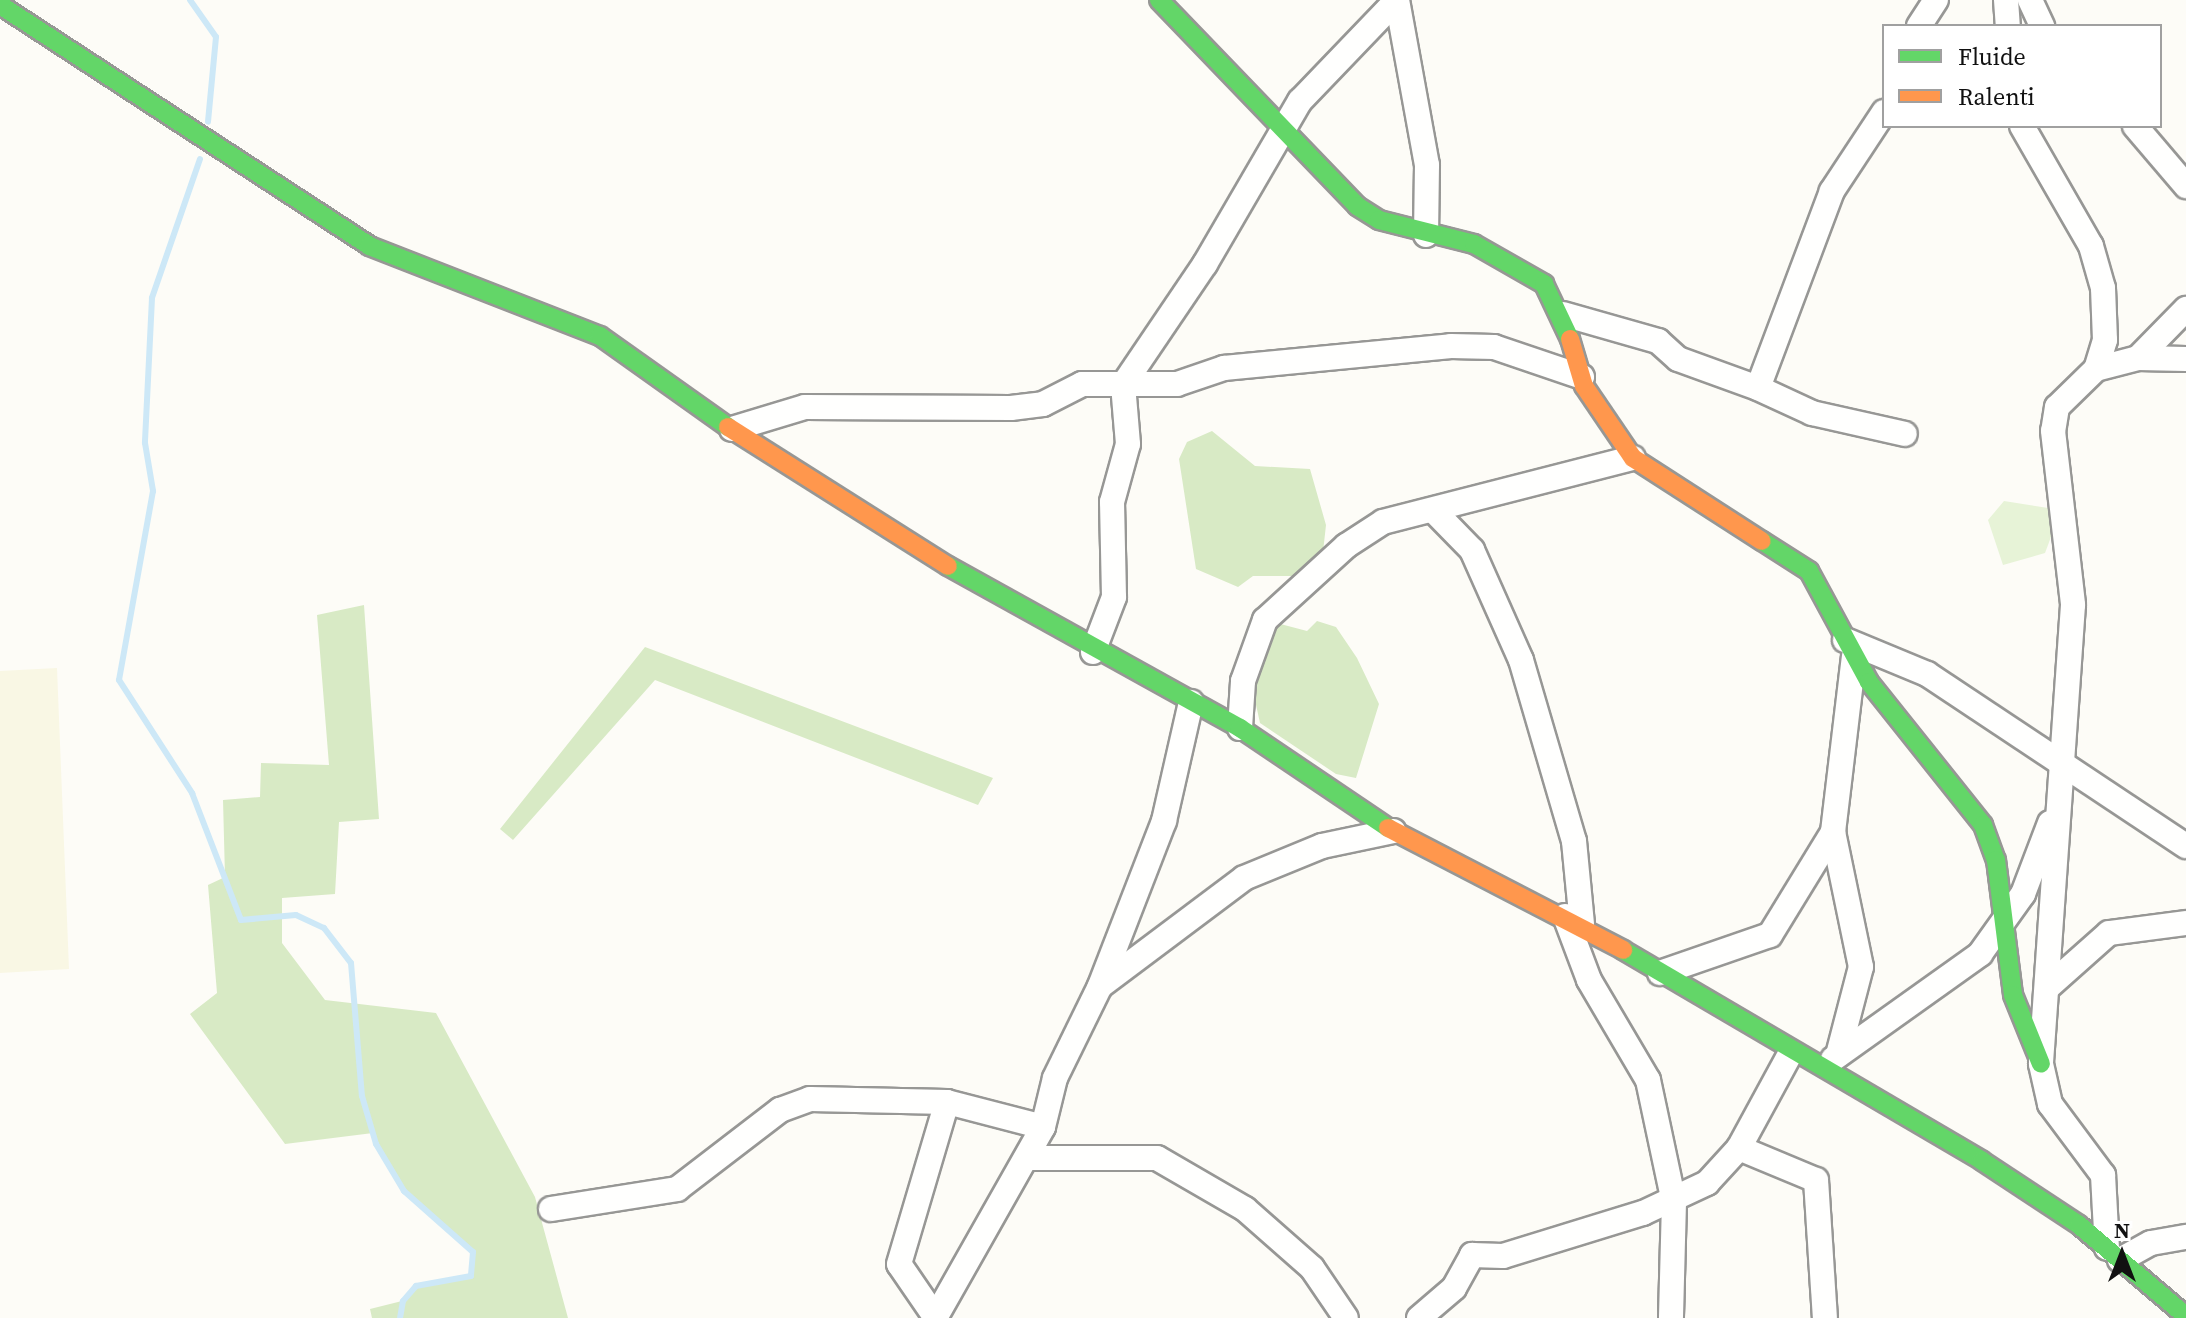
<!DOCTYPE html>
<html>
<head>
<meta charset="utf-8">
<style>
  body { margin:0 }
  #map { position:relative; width:2186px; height:1318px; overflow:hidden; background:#fdfcf7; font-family:"Source Serif 4",serif }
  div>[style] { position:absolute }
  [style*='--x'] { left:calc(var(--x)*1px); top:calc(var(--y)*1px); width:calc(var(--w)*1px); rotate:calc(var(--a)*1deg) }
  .farmland>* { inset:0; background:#f9f7e4 }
  .green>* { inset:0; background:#e7f3d7 }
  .forest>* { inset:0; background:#d8eac5 }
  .stream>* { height:6px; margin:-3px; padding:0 3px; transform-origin:3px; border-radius:3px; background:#cde8f7 }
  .roads { filter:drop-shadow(2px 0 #979795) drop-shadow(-2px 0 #979795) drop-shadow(0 2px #979795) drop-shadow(0 -2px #979795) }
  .street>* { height:24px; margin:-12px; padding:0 12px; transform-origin:12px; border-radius:12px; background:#fffffe }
  .fast>* { height:18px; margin:-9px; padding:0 9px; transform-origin:9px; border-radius:9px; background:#63d668 }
  .slow>* { height:18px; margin:-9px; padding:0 9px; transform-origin:9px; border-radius:9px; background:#ff974d }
  span { translate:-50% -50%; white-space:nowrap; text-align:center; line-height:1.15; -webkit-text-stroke:8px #fff; paint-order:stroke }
  .legend { position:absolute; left:1882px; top:24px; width:280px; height:104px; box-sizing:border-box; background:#fff; border:2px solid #a0a0a0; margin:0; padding:10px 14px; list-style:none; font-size:24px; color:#111 }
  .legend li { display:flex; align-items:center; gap:16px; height:40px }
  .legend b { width:40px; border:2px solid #a0a0a0 }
  .north { position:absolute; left:2082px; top:1214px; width:80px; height:80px; -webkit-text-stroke:6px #fff; paint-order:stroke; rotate:0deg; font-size:22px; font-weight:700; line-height:32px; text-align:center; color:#111 }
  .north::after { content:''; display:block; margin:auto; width:28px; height:36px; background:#111; clip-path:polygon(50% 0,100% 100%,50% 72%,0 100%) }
</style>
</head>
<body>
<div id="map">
  <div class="farmland">
    <div style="clip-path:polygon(57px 668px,69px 969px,0 973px,0 671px)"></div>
  </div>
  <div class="green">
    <div style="clip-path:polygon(2004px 501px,2061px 510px,2045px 553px,2003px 565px,1988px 520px)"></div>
  </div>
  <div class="forest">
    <div style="clip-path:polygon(1212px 431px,1255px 466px,1310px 469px,1326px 525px,1323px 552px,1307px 576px,1253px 576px,1238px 587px,1196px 569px,1179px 459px,1187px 442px)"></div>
    <div style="clip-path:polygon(364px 605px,379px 819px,339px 822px,335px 894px,282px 898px,282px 943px,325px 1000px,436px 1013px,535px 1197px,568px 1318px,372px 1318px,370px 1309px,402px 1301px,416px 1286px,471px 1276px,473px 1252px,404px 1191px,373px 1133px,285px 1144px,190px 1014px,217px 993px,208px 885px,225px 877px,223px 800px,260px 797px,261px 763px,329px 765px,317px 615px)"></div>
    <div style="clip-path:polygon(1265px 620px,1307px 631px,1317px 621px,1336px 627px,1357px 658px,1379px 704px,1356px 778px,1336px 774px,1260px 723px,1249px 673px)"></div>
    <div style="clip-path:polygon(645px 647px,993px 778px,978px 805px,655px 680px,513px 840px,500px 829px)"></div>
  </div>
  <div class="stream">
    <div style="--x:190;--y:0;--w:45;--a:54.9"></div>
    <div style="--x:216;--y:37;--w:85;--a:95.4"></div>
    <div style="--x:200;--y:159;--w:147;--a:109.1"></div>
    <div style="--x:152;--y:298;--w:145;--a:92.8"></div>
    <div style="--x:145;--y:443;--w:49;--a:80.5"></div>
    <div style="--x:153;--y:491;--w:192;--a:100.2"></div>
    <div style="--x:119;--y:680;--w:135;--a:57.1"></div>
    <div style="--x:192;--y:793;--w:136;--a:68.9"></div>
    <div style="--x:241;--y:920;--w:55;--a:-5.2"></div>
    <div style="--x:296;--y:915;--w:31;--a:25"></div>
    <div style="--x:324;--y:928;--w:44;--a:52.4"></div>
    <div style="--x:351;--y:963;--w:133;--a:85.3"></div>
    <div style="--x:362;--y:1096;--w:50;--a:73.7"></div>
    <div style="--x:376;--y:1144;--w:55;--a:59.2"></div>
    <div style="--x:404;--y:1191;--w:92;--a:41.5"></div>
    <div style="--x:473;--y:1252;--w:24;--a:95"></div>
    <div style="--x:471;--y:1276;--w:56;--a:169.7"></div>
    <div style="--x:416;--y:1286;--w:20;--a:131"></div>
    <div style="--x:403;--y:1301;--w:17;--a:100"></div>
  </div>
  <div class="roads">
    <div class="street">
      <div style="--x:1397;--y:0;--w:168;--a:79.7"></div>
      <div style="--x:1427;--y:165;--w:70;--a:90.8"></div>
      <div style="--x:2006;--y:0;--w:26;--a:86"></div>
      <div style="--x:2030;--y:0;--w:29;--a:65"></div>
      <div style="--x:1919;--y:26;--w:31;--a:-57"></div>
      <div style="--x:1884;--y:112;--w:95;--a:123.4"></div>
      <div style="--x:1832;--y:191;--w:210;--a:110.6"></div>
      <div style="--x:1758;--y:388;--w:60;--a:24.8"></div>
      <div style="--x:1812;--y:413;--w:95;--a:12.7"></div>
      <div style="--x:2022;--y:126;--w:138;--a:60.1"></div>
      <div style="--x:2091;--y:246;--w:44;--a:74.1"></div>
      <div style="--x:2103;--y:288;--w:52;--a:87.8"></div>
      <div style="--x:2105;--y:340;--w:30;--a:107"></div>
      <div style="--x:2096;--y:369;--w:54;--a:135.7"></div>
      <div style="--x:2057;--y:407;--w:24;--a:99"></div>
      <div style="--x:2053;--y:431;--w:175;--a:83.4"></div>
      <div style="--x:2073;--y:605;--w:460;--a:94"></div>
      <div style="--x:2041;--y:1064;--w:41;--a:77.3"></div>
      <div style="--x:2050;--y:1104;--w:89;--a:53.3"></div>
      <div style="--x:2103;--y:1175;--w:73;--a:86.9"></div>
      <div style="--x:2135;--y:126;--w:79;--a:49.6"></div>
      <div style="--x:1563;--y:314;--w:99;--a:15.9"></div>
      <div style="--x:1658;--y:341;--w:27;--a:42"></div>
      <div style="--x:1678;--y:359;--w:85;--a:19.9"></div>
      <div style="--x:2138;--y:358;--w:48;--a:1.2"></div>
      <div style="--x:2096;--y:369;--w:43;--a:-14.7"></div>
      <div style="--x:2138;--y:358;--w:69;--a:-45.6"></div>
      <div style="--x:732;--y:429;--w:76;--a:-16.8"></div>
      <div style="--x:805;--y:407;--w:206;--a:0.3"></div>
      <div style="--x:1011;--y:408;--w:32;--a:-7"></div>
      <div style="--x:1043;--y:404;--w:44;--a:-27.1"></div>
      <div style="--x:1082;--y:384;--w:95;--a:0"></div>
      <div style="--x:1177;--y:384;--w:50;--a:-18.8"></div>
      <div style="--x:1224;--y:368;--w:228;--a:-5.5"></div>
      <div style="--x:1451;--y:346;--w:43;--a:1.3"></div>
      <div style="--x:1494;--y:347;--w:93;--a:18.8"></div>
      <div style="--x:1433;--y:510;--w:56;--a:45.7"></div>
      <div style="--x:1472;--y:550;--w:120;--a:66"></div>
      <div style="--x:1521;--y:660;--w:189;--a:73.7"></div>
      <div style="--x:1574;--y:841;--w:83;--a:84.5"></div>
      <div style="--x:1845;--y:640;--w:89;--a:22.5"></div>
      <div style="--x:1927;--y:674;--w:311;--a:33.6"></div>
      <div style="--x:1093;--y:652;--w:59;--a:-69.1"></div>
      <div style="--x:1114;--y:597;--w:95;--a:-91.2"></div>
      <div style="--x:1112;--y:502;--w:60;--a:-74.6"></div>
      <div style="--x:1128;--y:444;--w:59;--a:-94.8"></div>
      <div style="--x:1123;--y:385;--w:146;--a:-55.9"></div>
      <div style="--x:1205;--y:264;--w:189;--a:-59.8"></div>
      <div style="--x:1300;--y:101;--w:140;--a:-46.2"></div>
      <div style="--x:1240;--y:728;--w:47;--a:-86.3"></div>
      <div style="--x:1243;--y:681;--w:65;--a:-70.2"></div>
      <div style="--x:1265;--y:620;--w:110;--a:-42.4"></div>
      <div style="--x:1346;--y:546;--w:44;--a:-33"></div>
      <div style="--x:1383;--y:522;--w:258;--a:-14.4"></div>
      <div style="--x:1565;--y:916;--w:68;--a:69.4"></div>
      <div style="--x:1589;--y:980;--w:116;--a:59.5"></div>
      <div style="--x:1648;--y:1080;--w:125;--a:78"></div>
      <div style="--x:1674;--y:1202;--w:116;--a:91.5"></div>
      <div style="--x:1660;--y:973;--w:116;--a:-19.1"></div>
      <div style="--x:1770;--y:935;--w:121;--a:-58.5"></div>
      <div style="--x:1103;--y:984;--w:176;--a:-36.9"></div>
      <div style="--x:1244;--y:878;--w:84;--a:-22.3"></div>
      <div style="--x:1322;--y:846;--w:73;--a:-11.9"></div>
      <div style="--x:2047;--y:988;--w:83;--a:-41.6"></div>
      <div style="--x:2109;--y:933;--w:78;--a:-7.4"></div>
      <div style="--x:1838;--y:1055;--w:91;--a:-75.4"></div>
      <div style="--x:1861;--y:967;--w:138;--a:-101.7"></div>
      <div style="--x:1833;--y:832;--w:177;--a:-83.2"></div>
      <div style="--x:1833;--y:1059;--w:181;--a:-35.5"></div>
      <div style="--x:1980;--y:954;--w:74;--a:-54.4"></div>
      <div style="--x:2023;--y:894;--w:76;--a:-69.2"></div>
      <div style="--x:1739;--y:1148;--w:83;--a:22.6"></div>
      <div style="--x:1816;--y:1180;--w:138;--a:86.3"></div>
      <div style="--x:1029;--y:1158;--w:128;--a:0"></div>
      <div style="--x:1157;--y:1158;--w:102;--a:30.1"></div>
      <div style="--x:1245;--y:1209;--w:89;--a:41.4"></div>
      <div style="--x:1312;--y:1268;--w:60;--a:55.8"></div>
      <div style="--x:551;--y:1209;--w:128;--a:-9"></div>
      <div style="--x:677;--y:1189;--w:130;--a:-37.5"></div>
      <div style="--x:780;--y:1110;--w:32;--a:-20"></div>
      <div style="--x:810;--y:1099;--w:137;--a:1.3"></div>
      <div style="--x:947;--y:1102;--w:99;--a:14.6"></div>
      <div style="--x:2120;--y:1260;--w:35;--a:-29"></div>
      <div style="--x:2151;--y:1243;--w:36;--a:-10"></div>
      <div style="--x:935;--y:1318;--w:219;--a:-60.5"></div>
      <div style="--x:1043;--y:1127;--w:50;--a:-76.2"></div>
      <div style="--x:1055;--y:1078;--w:102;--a:-63.9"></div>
      <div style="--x:1100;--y:986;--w:177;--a:-68.8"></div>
      <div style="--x:1164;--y:821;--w:122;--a:-77.2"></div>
      <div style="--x:936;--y:1318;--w:65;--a:-124.4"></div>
      <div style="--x:899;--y:1264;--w:169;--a:-73.5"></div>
      <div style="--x:1419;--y:1318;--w:46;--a:-40.6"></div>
      <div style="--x:1454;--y:1288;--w:38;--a:-61"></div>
      <div style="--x:1472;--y:1255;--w:31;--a:2"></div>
      <div style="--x:1503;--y:1256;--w:146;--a:-17.1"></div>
      <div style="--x:1643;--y:1213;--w:71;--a:-25.1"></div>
      <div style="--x:1707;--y:1183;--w:47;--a:-47.6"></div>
      <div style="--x:1739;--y:1148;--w:107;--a:-61.5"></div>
    </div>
    <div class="fast">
      <div style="--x:1159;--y:0;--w:286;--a:46.1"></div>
      <div style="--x:1357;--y:206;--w:26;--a:32"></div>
      <div style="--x:1379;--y:220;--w:98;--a:14.2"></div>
      <div style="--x:1474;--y:244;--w:81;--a:29.7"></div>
      <div style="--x:1544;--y:284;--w:61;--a:64.7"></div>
      <div style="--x:0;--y:5;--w:441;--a:33.1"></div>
      <div style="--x:369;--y:246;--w:248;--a:21.3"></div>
      <div style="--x:600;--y:336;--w:157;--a:35.4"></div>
      <div style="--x:1762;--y:541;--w:56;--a:32.6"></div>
      <div style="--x:1809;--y:571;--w:126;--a:61.6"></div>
      <div style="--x:1869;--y:682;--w:183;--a:51.4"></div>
      <div style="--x:1983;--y:825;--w:37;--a:70"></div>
      <div style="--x:1996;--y:860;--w:136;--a:82.8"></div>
      <div style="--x:2013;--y:995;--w:74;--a:67.9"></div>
      <div style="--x:948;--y:566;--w:334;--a:29"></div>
      <div style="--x:1240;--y:728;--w:179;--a:34"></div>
      <div style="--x:1623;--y:950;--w:416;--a:30.4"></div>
      <div style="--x:1982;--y:1161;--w:116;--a:33.4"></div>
      <div style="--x:2079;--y:1225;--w:140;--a:40.4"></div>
    </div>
    <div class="slow">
      <div style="--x:1570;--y:339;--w:49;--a:73.4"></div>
      <div style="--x:1584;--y:386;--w:87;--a:55.8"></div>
      <div style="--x:1633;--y:458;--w:153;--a:32.8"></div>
      <div style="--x:728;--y:427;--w:260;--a:32.3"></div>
      <div style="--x:1388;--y:828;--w:265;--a:27.4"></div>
    </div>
  </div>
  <ul class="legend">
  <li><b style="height:10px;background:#63d668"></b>Fluide</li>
  <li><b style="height:10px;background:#ff974d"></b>Ralenti</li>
  </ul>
  <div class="north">N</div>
</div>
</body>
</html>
